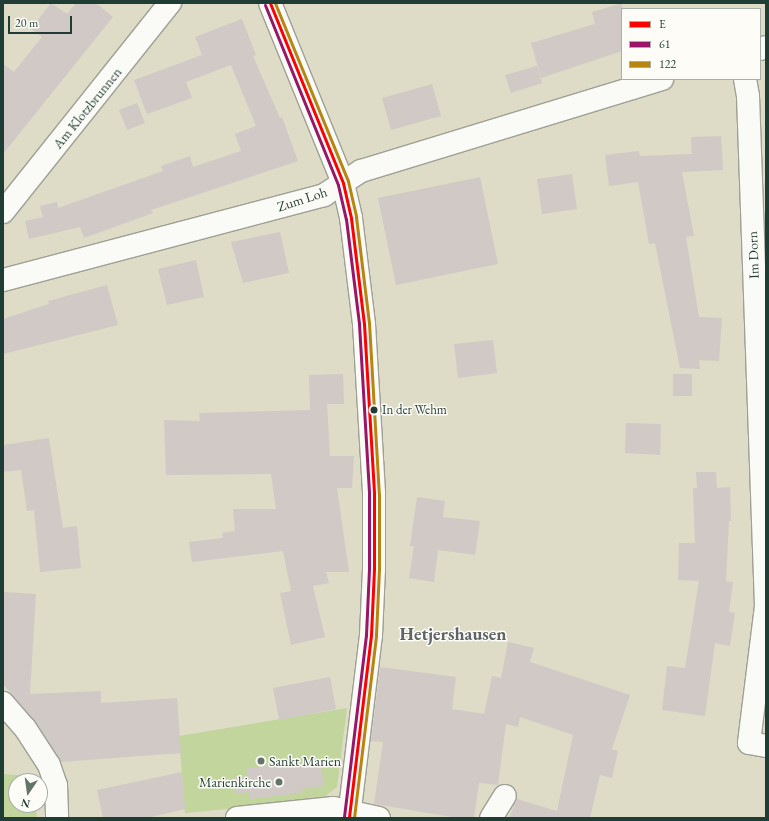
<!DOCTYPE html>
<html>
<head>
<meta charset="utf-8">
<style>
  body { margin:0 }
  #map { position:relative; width:769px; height:821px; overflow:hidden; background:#dedbc7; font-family:"EB Garamond",serif }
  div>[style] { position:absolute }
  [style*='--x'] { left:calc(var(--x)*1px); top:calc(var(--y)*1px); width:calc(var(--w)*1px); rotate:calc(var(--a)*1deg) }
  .green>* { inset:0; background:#c1d59d }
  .building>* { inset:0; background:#d1c9c6 }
  .roads { filter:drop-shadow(1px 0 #9ea094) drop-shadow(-1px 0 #9ea094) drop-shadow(0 1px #9ea094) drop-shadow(0 -1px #9ea094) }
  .minor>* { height:22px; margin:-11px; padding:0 11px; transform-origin:11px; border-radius:11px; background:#fafaf7 }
  .bus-1>* { height:3px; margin:-1.5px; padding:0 1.5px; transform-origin:1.5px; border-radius:1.5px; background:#f00 }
  .bus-2>* { height:3px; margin:-1.5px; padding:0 1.5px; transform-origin:1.5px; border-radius:1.5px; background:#981568 }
  .bus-3>* { height:3px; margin:-1.5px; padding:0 1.5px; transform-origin:1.5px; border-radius:1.5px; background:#b68610 }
  .dots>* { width:11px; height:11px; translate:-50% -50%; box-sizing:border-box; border:2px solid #fdfcf7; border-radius:50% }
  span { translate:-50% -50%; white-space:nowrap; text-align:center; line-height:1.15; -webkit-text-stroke:3px #fdfcf7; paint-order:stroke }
  .bus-label { font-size:13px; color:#1f3d34 }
  .left { translate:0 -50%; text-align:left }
  .street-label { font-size:14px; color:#1f3d34 }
  .poi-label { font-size:14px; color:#1f3d34 }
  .right { translate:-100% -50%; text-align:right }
  .district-label { font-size:18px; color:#5e6469; font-weight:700 }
  .frame { position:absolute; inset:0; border:4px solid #1f3d34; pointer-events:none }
  .legend { position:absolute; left:621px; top:8px; width:140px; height:72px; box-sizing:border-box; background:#fdfcf7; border:1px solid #a4b0a9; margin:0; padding:5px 7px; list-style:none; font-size:12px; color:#1f3d34 }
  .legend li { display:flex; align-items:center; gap:8px; height:20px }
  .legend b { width:20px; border:1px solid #a4b0a9 }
  .north { position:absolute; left:8px; top:773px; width:40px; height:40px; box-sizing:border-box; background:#fdfcf7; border:1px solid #a4b0a9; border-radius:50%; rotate:193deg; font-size:11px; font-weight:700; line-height:16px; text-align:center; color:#1f3d34 }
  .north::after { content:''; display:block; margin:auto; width:14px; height:18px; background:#627467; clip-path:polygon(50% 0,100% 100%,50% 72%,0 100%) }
  .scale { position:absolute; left:8px; top:16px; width:64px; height:18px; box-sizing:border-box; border:2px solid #1f3d34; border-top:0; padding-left:5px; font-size:12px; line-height:14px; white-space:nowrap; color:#1f3d34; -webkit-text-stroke:3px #fdfcf7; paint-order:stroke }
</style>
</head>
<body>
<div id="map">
  <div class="green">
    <div style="clip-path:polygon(347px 708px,337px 787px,320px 800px,185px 813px,179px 736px)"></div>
    <div style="clip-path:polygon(3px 774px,31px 776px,32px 781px,16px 781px,16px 805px,35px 805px,37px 818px,3px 818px)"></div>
  </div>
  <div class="building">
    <div style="clip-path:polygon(51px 3px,67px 14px,76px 3px,96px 3px,113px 17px,3px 154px,3px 64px,14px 72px,42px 37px,31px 29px)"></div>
    <div style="clip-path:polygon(622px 3px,622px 51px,541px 78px,531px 43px,595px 24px,592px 12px)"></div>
    <div style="clip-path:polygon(242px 19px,256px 55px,253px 56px,280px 118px,282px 117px,298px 161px,151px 210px,153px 213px,84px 238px,80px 227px,29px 239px,25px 221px,43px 217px,40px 206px,57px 202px,58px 208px,163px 171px,161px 166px,190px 156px,193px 167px,241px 151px,235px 134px,256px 126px,231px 65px,186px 82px,192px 98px,147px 114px,134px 80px,202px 55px,195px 37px)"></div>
    <div style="clip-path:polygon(537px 66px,542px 83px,511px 93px,505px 75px)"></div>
    <div style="clip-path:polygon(432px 84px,441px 116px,391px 130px,382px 98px)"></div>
    <div style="clip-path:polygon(137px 103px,145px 123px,127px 130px,119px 110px)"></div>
    <div style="clip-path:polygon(721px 136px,723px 170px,682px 172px,694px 236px,686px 237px,699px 317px,722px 318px,719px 361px,699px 360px,700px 369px,680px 368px,655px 243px,649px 244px,638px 182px,609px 186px,605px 155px,639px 151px,640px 156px,692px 154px,691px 137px)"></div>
    <div style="clip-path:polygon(572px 174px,577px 209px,542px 214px,537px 179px)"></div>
    <div style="clip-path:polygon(480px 177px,498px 264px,396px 285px,378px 198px)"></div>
    <div style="clip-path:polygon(280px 232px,289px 273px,243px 283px,231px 242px)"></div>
    <div style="clip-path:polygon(196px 260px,204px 297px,167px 305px,158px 269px)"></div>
    <div style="clip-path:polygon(107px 285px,118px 325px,3px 354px,3px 319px,49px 304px,48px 301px)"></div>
    <div style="clip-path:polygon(493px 340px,497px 373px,458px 378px,454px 344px)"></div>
    <div style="clip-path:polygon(343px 374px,344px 404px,327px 404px,330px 456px,354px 456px,352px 488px,337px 488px,349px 572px,326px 572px,329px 583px,313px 586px,325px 637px,291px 645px,280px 593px,291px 591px,283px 551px,192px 562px,189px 542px,223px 538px,222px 533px,235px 531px,233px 509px,276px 509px,271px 474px,166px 475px,164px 420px,200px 421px,199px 413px,310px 410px,309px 375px)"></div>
    <div style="clip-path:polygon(673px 374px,692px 374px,692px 396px,673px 396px)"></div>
    <div style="clip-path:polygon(626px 423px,661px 424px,660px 455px,625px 453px)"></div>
    <div style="clip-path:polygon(49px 438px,63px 528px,77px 526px,81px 568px,40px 572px,34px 510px,27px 511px,21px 470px,3px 472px,3px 445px)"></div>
    <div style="clip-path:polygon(696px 472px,716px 472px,717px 488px,730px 487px,731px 521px,729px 521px,726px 581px,733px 582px,729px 612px,735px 613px,730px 646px,715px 643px,705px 716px,662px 710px,667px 666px,685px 668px,699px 581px,678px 580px,679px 543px,695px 543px,693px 488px,697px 488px)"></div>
    <div style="clip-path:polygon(417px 497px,445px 501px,443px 517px,480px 521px,475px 555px,438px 550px,434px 582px,409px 578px,414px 546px,410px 546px)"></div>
    <div style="clip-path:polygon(4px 592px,36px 594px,30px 694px,101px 691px,101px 703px,177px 698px,181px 753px,61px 762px,35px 721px,3px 684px)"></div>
    <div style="clip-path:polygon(508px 642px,534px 648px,530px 662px,630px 695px,612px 749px,618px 751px,612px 778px,600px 775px,590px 818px,509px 818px,517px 799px,557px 811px,573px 735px,520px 717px,518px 727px,506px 724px,498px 785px,479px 783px,474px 818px,458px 818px,374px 804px,383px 742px,371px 741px,380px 667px,456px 677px,452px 709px,484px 714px,492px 676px,501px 678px)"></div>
    <div style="clip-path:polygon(330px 677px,336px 709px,279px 720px,273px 688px)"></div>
    <div style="clip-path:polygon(299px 762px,299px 765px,321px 763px,324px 786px,302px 789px,302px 793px,250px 799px,250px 792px,236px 794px,234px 778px,248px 776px,247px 768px)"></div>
    <div style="clip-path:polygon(182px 772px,185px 809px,147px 818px,103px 818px,97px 790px)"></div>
  </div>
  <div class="roads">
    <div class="minor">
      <div style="--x:270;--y:3;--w:194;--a:67.9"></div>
      <div style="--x:343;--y:183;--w:36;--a:77"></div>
      <div style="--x:351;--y:218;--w:107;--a:83"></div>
      <div style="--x:364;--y:324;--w:170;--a:86.6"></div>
      <div style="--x:374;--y:494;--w:75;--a:90"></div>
      <div style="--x:374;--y:569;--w:66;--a:92.6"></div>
      <div style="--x:371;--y:635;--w:184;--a:96.9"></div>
      <div style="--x:760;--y:49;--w:6;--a:-18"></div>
      <div style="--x:745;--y:79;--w:17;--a:80"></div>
      <div style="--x:748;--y:96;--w:510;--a:87.98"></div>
      <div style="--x:766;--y:606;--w:138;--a:97.1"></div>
      <div style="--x:749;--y:743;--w:17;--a:10"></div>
      <div style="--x:3;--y:212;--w:268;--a:-51.4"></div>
      <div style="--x:3;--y:280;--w:332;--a:-14.8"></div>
      <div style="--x:324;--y:195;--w:44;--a:-33"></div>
      <div style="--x:361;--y:171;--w:315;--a:-17"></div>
      <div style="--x:3;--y:703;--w:33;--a:49"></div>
      <div style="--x:25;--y:728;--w:44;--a:57"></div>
      <div style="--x:49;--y:765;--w:21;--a:71"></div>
      <div style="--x:56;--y:785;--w:33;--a:88"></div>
      <div style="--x:237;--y:818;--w:97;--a:-5.9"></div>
      <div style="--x:333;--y:808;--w:47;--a:12.3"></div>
      <div style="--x:491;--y:818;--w:26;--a:-58"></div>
    </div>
  </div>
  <div class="bus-1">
    <div style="--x:270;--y:3;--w:194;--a:67.9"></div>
    <div style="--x:343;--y:183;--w:36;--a:77"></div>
    <div style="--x:351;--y:218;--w:107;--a:83"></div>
    <div style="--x:364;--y:324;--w:170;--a:86.6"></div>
    <div style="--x:374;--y:494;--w:75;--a:90"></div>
    <div style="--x:374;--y:569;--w:66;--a:92.6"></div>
    <div style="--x:371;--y:635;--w:184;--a:96.9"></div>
  </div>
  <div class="bus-2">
    <div style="--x:265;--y:5;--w:194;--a:67.9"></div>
    <div style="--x:338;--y:185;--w:35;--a:77"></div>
    <div style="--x:346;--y:219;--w:106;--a:82.9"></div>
    <div style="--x:359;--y:324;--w:170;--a:86.6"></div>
    <div style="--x:369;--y:494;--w:75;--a:90"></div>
    <div style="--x:369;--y:569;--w:66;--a:92.6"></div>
    <div style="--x:366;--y:635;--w:183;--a:96.9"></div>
  </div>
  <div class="bus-3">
    <div style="--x:275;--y:3;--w:192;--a:67.7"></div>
    <div style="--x:348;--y:181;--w:37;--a:77"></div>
    <div style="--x:356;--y:217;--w:107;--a:83"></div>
    <div style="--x:369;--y:323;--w:171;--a:86.7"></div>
    <div style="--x:379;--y:494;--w:75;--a:90"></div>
    <div style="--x:379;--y:569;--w:67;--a:92.6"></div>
    <div style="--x:376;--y:636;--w:183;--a:96.9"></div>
  </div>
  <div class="dots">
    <div style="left:374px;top:410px;background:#1f3d34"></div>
    <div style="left:261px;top:761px;background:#627467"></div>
    <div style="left:279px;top:782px;background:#627467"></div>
  </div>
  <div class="bus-label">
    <span class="left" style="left:382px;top:410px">In der Wehm</span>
  </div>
  <div class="street-label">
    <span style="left:87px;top:108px;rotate:-51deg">Am Klotzbrunnen</span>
    <span style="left:302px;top:199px;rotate:-18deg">Zum Loh</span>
    <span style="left:753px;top:255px;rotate:-92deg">Im Dorn</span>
  </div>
  <div class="poi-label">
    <span class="left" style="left:269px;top:761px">Sankt Marien</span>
    <span class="right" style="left:271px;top:782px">Marienkirche</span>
  </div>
  <div class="district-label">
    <span style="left:453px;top:634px">Hetjershausen</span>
  </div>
  <div class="frame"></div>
  <ul class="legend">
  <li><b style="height:5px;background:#f00"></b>E</li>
  <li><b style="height:5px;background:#981568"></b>61</li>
  <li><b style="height:5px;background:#b68610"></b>122</li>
  </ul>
  <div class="north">N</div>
  <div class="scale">20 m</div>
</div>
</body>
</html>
